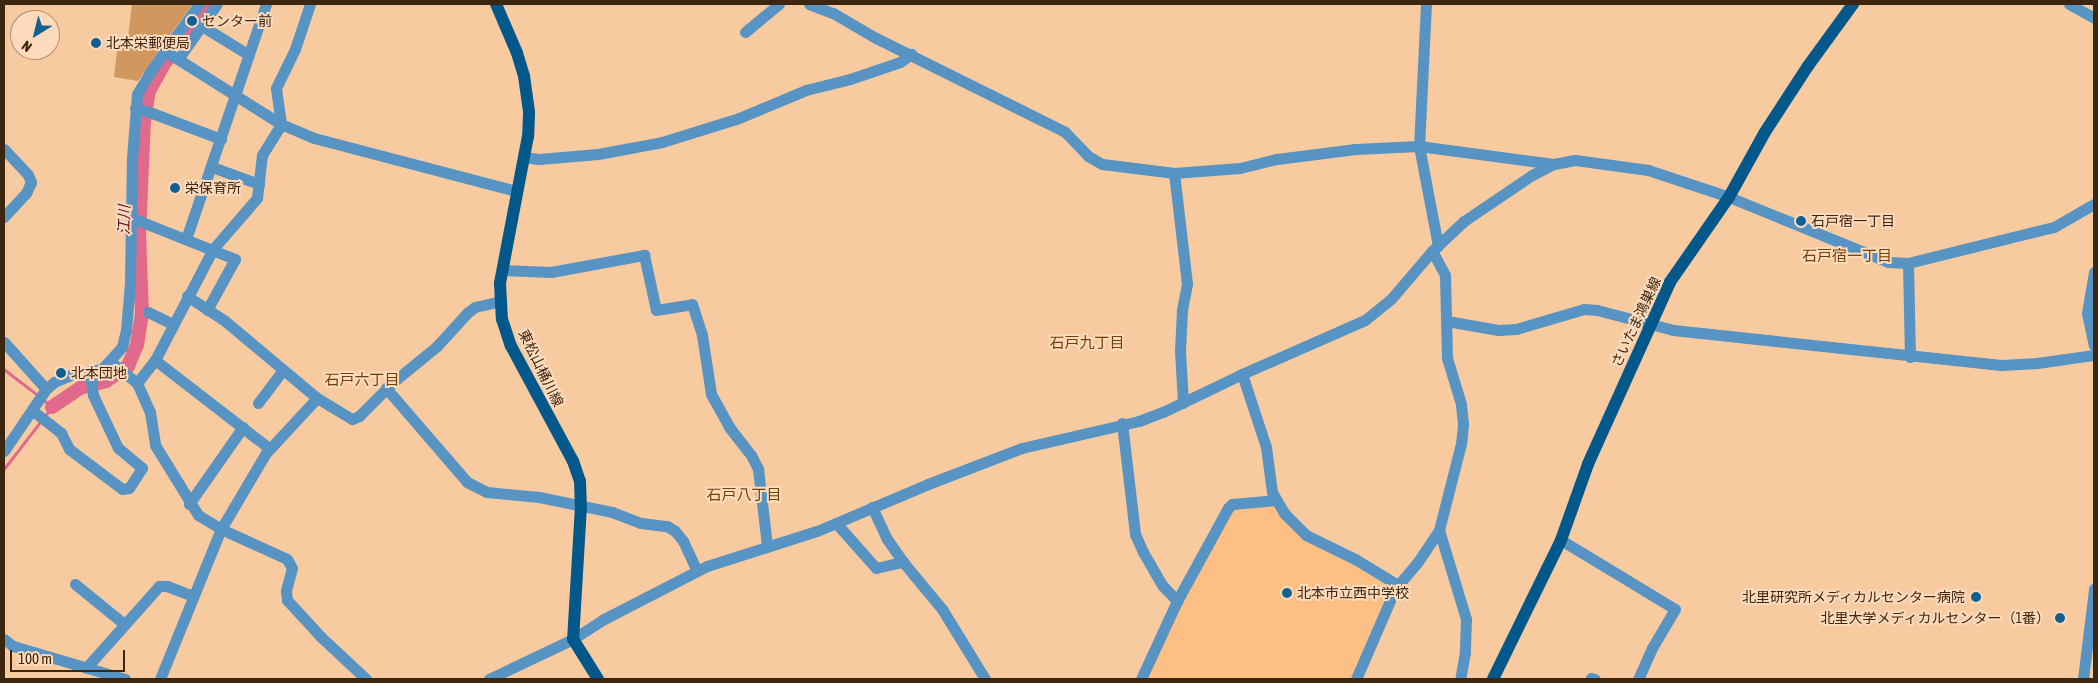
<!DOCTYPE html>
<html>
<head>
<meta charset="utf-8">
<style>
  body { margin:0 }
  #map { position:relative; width:2098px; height:683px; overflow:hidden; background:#f7caa0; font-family:"Asap Condensed","Noto Sans JP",sans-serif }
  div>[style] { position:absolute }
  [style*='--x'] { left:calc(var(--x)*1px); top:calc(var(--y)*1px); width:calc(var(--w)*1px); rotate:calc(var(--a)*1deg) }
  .built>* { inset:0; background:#fdbf83 }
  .green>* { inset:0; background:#d0975f }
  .stream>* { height:2.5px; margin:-1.25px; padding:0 1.25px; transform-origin:1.25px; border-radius:1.25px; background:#e1698b }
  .river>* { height:14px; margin:-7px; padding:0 7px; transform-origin:7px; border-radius:7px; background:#e1698b }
  .minor>* { height:11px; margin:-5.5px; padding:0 5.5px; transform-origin:5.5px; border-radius:5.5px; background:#5793c3 }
  .major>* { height:12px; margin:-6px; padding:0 6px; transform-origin:6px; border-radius:6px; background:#02588a }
  .dots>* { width:14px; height:14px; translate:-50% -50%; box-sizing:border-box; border:2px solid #fcdabb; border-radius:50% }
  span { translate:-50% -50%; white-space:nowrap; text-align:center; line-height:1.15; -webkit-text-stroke:4px #fcdabb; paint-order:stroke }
  .poi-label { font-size:14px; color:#3c2610 }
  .left { translate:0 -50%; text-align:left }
  .right { translate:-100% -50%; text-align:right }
  .street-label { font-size:14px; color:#3c2610 }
  .water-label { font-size:15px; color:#580a28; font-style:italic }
  .neighbourhood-label { font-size:15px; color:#724204 }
  .frame { position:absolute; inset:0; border:5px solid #3c2610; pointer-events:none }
  .north { position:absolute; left:10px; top:10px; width:50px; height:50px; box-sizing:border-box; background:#fcdabb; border:1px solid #af9277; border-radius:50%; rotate:216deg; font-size:14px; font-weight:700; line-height:20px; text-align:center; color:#3c2610 }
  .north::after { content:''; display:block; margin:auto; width:18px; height:22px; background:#125f92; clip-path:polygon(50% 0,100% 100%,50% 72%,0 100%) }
  .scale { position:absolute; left:10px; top:650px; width:115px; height:22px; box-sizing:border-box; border:2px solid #3c2610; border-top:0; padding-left:6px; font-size:15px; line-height:18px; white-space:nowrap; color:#3c2610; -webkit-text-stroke:4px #fcdabb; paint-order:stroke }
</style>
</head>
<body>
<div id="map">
  <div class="built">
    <div style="clip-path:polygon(1273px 504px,1307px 539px,1390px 586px,1360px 662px,1350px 679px,1146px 679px,1183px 600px,1233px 508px)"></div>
  </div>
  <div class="green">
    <div style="clip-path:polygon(132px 4px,193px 4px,164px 43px,128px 38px)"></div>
    <div style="clip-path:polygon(123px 45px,159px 51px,138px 81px,114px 77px,117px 51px,122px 51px)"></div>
  </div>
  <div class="stream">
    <div style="--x:4;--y:369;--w:44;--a:37.6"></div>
    <div style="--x:43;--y:399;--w:12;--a:42"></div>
    <div style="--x:52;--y:407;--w:12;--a:125"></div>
    <div style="--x:4;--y:469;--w:61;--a:-52.4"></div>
  </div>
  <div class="river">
    <div style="--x:52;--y:407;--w:34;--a:-34"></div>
    <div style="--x:80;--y:388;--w:27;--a:-15"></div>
    <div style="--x:106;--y:381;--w:27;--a:-34"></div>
    <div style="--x:128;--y:366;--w:23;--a:-67"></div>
    <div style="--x:137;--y:345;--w:31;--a:-81"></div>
    <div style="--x:142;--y:314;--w:80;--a:-92.1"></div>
    <div style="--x:139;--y:234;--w:113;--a:-87.5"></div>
    <div style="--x:144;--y:121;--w:30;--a:-81"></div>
    <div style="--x:149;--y:91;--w:31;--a:-61"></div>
    <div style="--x:164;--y:64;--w:74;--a:-54.4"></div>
  </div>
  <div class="minor">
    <div style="--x:809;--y:4;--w:26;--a:21"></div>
    <div style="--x:833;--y:13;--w:50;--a:30.2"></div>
    <div style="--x:876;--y:38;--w:211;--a:26.4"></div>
    <div style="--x:1065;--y:132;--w:33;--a:46"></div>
    <div style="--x:1088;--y:156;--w:16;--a:30"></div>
    <div style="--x:1102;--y:164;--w:73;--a:7.1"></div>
    <div style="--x:1174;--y:173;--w:66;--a:-4.3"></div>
    <div style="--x:1240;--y:168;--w:38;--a:-14"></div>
    <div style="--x:1277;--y:159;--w:79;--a:-7.3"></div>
    <div style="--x:1355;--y:149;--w:64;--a:-2.7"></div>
    <div style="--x:1419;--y:146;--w:136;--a:7.6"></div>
    <div style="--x:1426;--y:4;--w:142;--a:92.8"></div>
    <div style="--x:1419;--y:146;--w:102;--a:79.2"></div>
    <div style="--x:2069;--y:4;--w:29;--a:29"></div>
    <div style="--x:202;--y:26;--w:55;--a:31.7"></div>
    <div style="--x:745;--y:32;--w:44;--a:-39.5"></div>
    <div style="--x:165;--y:51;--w:137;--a:32.2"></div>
    <div style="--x:281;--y:124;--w:36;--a:23"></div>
    <div style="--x:314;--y:138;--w:209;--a:14.7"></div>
    <div style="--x:178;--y:59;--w:67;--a:-54.7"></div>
    <div style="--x:135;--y:108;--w:18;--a:16"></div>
    <div style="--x:152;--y:113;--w:74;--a:20.6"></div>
    <div style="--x:281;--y:124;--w:36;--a:-98"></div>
    <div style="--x:276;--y:88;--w:43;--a:-64"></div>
    <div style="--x:295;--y:49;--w:47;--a:-71.6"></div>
    <div style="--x:4;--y:149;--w:35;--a:47"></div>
    <div style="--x:28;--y:175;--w:8;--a:67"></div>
    <div style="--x:31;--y:182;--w:12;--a:114"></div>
    <div style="--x:26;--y:193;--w:33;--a:133"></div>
    <div style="--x:523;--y:157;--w:16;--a:7"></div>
    <div style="--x:539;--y:159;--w:59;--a:-4.8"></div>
    <div style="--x:598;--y:154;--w:65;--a:-10.6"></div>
    <div style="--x:662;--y:142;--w:81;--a:-17.3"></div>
    <div style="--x:739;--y:118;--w:73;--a:-22.7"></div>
    <div style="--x:806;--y:90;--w:45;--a:-14"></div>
    <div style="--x:850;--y:79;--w:53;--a:-18.8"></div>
    <div style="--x:900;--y:62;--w:14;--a:-36"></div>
    <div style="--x:212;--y:167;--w:50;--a:19.9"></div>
    <div style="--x:1174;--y:173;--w:112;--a:83.3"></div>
    <div style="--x:1187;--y:284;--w:26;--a:101"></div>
    <div style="--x:1182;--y:310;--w:41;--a:92.8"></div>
    <div style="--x:1180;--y:351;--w:52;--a:86.7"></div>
    <div style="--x:132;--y:218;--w:111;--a:21.7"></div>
    <div style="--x:235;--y:259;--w:58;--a:118.8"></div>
    <div style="--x:186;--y:239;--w:248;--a:-71.2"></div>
    <div style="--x:1908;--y:263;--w:94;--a:88.8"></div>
    <div style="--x:502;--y:270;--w:49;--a:2.3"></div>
    <div style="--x:551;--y:272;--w:95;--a:-10.4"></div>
    <div style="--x:644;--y:255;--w:56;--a:77.7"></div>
    <div style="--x:656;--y:310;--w:36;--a:-9"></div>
    <div style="--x:692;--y:304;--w:33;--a:72"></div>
    <div style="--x:702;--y:335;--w:60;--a:81.3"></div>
    <div style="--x:711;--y:394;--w:38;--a:61"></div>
    <div style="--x:729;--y:427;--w:36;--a:52"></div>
    <div style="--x:751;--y:455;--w:16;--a:63"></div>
    <div style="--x:758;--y:469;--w:78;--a:83.3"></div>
    <div style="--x:2094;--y:272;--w:42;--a:99.7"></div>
    <div style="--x:2087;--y:313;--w:33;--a:78"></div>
    <div style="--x:187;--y:296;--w:45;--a:33.3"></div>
    <div style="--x:225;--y:321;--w:120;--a:39.9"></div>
    <div style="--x:317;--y:398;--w:41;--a:31"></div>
    <div style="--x:352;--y:419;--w:8;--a:-23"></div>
    <div style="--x:359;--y:416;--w:48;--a:-45"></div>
    <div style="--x:393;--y:382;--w:57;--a:-39.3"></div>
    <div style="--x:437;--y:346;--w:45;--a:-47.7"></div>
    <div style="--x:467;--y:313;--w:10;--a:-37"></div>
    <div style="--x:475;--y:307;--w:26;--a:-13"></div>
    <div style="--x:148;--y:312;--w:28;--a:26"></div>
    <div style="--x:1447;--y:321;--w:52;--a:10"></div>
    <div style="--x:1498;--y:330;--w:18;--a:-3"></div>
    <div style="--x:1516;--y:329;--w:71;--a:-16.4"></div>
    <div style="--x:1584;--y:309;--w:13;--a:4"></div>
    <div style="--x:1597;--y:310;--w:79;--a:14.7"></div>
    <div style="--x:1673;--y:330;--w:330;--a:6.1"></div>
    <div style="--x:2001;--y:365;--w:36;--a:-3"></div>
    <div style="--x:2037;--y:363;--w:58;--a:-8"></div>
    <div style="--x:4;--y:342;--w:63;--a:48.2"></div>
    <div style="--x:155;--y:360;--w:145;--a:37.7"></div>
    <div style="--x:111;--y:362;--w:33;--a:39"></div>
    <div style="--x:137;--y:383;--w:32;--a:66"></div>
    <div style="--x:150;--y:412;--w:33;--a:81"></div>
    <div style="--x:155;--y:445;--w:82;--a:58.4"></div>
    <div style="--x:198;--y:515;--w:27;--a:31"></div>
    <div style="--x:221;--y:529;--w:72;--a:24.4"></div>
    <div style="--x:287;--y:559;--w:10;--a:61"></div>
    <div style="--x:292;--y:568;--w:24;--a:105"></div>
    <div style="--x:286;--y:591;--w:9;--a:84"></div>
    <div style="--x:287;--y:600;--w:50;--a:47.4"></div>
    <div style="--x:321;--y:637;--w:62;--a:43"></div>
    <div style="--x:1242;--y:374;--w:77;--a:71.8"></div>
    <div style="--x:1266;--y:447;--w:45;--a:82.4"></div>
    <div style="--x:1272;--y:492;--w:24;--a:60"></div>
    <div style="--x:1284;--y:513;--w:31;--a:45"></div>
    <div style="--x:1306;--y:535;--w:55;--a:26.1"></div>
    <div style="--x:1355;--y:559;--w:50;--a:31.2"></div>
    <div style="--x:137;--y:383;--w:29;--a:-52"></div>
    <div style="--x:155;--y:360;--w:125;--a:-62.4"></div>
    <div style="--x:213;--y:249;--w:67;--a:-49.2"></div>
    <div style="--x:257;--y:198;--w:43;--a:-83.4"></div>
    <div style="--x:262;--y:155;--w:36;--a:-58"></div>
    <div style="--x:386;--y:388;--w:124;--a:49.2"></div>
    <div style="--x:467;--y:482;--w:22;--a:27"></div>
    <div style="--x:487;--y:492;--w:52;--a:5.5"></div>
    <div style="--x:539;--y:497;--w:75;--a:11.6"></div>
    <div style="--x:612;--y:512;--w:31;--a:21"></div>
    <div style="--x:641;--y:523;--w:26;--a:7"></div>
    <div style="--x:667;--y:526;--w:9;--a:32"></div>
    <div style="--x:675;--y:531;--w:13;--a:51"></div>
    <div style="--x:683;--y:541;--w:33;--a:65"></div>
    <div style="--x:258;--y:403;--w:41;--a:-52.9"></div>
    <div style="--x:33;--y:411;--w:36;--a:38"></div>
    <div style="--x:61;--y:433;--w:18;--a:63"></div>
    <div style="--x:69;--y:449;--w:66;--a:37"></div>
    <div style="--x:122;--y:489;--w:7;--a:-8"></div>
    <div style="--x:129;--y:488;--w:24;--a:-57"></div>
    <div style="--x:142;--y:468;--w:31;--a:-140"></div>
    <div style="--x:118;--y:448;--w:59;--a:-115.3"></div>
    <div style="--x:93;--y:395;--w:22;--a:-98"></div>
    <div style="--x:1122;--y:423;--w:112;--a:83.3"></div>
    <div style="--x:1135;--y:534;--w:20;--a:66"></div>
    <div style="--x:1143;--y:552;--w:39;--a:60"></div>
    <div style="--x:1163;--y:586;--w:21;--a:47"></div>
    <div style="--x:4;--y:451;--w:75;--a:-55.9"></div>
    <div style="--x:46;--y:389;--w:11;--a:-41"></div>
    <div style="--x:54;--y:382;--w:18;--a:-22"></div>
    <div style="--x:71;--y:375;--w:32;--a:-11"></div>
    <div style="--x:102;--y:369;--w:30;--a:-48"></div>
    <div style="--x:122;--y:347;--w:17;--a:-77"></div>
    <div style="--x:126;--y:330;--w:47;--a:-85.1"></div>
    <div style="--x:130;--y:283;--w:125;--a:-89.1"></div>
    <div style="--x:132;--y:158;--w:64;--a:-85.5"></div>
    <div style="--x:137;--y:94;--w:26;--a:-59"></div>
    <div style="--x:150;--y:72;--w:84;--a:-54.2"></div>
    <div style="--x:189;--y:504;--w:94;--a:-55"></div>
    <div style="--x:872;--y:507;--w:35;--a:65"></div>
    <div style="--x:887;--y:539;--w:28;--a:55"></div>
    <div style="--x:903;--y:562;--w:61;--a:50.3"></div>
    <div style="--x:942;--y:609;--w:82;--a:58.4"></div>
    <div style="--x:836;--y:523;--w:60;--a:48.4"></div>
    <div style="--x:876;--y:568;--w:28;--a:-13"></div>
    <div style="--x:1439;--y:530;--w:93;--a:73.1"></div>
    <div style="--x:1466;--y:619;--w:33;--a:92"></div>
    <div style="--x:1465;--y:652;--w:27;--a:100"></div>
    <div style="--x:1561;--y:540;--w:133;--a:31.2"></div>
    <div style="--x:1675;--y:609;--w:45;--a:120.5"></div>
    <div style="--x:1652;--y:648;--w:34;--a:114"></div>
    <div style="--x:75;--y:584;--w:63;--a:39.2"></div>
    <div style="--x:4;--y:639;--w:11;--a:38"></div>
    <div style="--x:13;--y:646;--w:117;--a:16.4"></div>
    <div style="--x:86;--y:668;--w:110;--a:-48.3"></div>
    <div style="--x:159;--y:586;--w:8;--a:0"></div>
    <div style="--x:167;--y:586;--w:28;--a:21"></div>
    <div style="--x:1591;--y:678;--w:4;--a:14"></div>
    <div style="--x:160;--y:679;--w:162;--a:-67.9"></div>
    <div style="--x:221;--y:529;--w:88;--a:-59.4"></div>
    <div style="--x:266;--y:453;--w:75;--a:-47.2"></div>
    <div style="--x:489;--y:679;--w:93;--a:-25.5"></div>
    <div style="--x:573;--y:639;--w:37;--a:-33"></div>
    <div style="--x:604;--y:619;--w:116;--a:-27.2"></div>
    <div style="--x:707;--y:566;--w:115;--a:-17.7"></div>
    <div style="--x:817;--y:531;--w:121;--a:-22.9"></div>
    <div style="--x:928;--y:484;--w:101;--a:-21"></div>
    <div style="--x:1022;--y:448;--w:120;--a:-13"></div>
    <div style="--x:1139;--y:421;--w:26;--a:-21"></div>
    <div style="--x:1163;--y:412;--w:88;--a:-25.7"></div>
    <div style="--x:1242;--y:374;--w:134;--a:-23.7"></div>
    <div style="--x:1365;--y:320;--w:33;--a:-39"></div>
    <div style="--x:1391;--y:299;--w:63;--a:-49.5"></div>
    <div style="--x:1432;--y:251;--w:44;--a:-43.2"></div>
    <div style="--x:1464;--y:221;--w:82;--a:-34.1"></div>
    <div style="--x:1532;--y:175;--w:25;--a:-27"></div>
    <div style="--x:1554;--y:164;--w:21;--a:-11"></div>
    <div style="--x:1575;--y:160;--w:74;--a:7.8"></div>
    <div style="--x:1648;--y:170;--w:85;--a:18.4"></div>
    <div style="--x:1729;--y:197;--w:172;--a:22.2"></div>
    <div style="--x:1888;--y:262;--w:20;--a:3"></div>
    <div style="--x:1908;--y:263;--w:150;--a:-13.9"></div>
    <div style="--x:2054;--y:227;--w:46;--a:-29.9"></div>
    <div style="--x:1141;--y:679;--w:86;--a:-65.2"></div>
    <div style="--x:1177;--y:601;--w:106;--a:-61.3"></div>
    <div style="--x:1228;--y:508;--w:6;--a:-45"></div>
    <div style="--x:1232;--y:504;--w:44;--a:-5.2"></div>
    <div style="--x:1356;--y:679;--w:98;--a:-66.6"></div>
    <div style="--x:1395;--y:589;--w:34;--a:-50"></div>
    <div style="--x:1417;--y:563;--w:40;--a:-56"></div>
    <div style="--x:1439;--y:530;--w:89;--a:-75.7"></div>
    <div style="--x:1461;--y:444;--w:20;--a:-84"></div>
    <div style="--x:1463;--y:424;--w:20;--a:-96"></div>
    <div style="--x:1461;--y:404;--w:48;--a:-106.9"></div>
    <div style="--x:1447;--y:358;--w:83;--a:-91.4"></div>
    <div style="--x:1445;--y:275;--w:27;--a:-118"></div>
    <div style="--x:2083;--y:679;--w:91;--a:-83"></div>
  </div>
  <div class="major">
    <div style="--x:496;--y:4;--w:53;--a:66.8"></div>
    <div style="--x:517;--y:53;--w:24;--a:73"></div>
    <div style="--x:524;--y:76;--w:37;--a:82"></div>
    <div style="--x:529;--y:113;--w:23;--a:92"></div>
    <div style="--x:528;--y:136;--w:150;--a:100.8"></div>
    <div style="--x:500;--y:283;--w:36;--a:87"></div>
    <div style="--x:502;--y:319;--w:28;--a:72"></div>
    <div style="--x:511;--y:346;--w:131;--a:61.7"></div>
    <div style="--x:573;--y:461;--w:21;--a:71"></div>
    <div style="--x:580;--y:481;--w:25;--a:88"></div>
    <div style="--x:581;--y:506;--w:133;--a:93.4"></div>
    <div style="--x:573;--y:639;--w:47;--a:58"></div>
    <div style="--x:1493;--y:679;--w:155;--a:-63.9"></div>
    <div style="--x:1561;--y:540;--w:81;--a:-70.4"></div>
    <div style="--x:1588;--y:464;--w:200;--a:-65.7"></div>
    <div style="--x:1670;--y:282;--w:103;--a:-55.2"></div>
    <div style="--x:1729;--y:197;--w:74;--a:-61"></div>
    <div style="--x:1765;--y:132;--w:79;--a:-56.9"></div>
    <div style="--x:1808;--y:66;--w:77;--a:-54"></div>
  </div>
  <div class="dots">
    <div style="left:192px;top:21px;background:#125f92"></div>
    <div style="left:96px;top:43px;background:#125f92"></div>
    <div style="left:175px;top:188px;background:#125f92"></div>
    <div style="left:1801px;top:221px;background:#125f92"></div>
    <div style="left:61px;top:373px;background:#125f92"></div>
    <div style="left:1287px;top:593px;background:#125f92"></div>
    <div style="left:1976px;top:597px;background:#125f92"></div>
    <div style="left:2060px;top:618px;background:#125f92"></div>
  </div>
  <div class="poi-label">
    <span class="left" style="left:202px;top:21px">センター前</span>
    <span class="left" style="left:106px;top:43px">北本栄郵便局</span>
    <span class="left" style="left:185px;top:188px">栄保育所</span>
    <span class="left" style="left:1811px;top:221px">石戸宿一丁目</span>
    <span class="left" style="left:71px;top:373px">北本団地</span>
    <span class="left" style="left:1297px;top:593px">北本市立西中学校</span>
    <span class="right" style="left:1965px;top:597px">北里研究所メディカルセンター病院</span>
    <span class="right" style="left:2050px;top:618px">北里大学メディカルセンター（1番）</span>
  </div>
  <div class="street-label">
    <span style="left:1636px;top:322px;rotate:-65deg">さいたま鴻巣線</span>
    <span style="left:541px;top:368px;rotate:64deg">東松山桶川線</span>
  </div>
  <div class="water-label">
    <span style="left:124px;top:220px;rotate:-89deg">江川</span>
  </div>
  <div class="neighbourhood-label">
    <span style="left:1847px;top:256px">石戸宿一丁目</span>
    <span style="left:1087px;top:343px">石戸九丁目</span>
    <span style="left:362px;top:380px">石戸六丁目</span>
    <span style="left:744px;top:495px">石戸八丁目</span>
  </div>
  <div class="frame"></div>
  <div class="north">N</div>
  <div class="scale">100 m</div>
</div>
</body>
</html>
